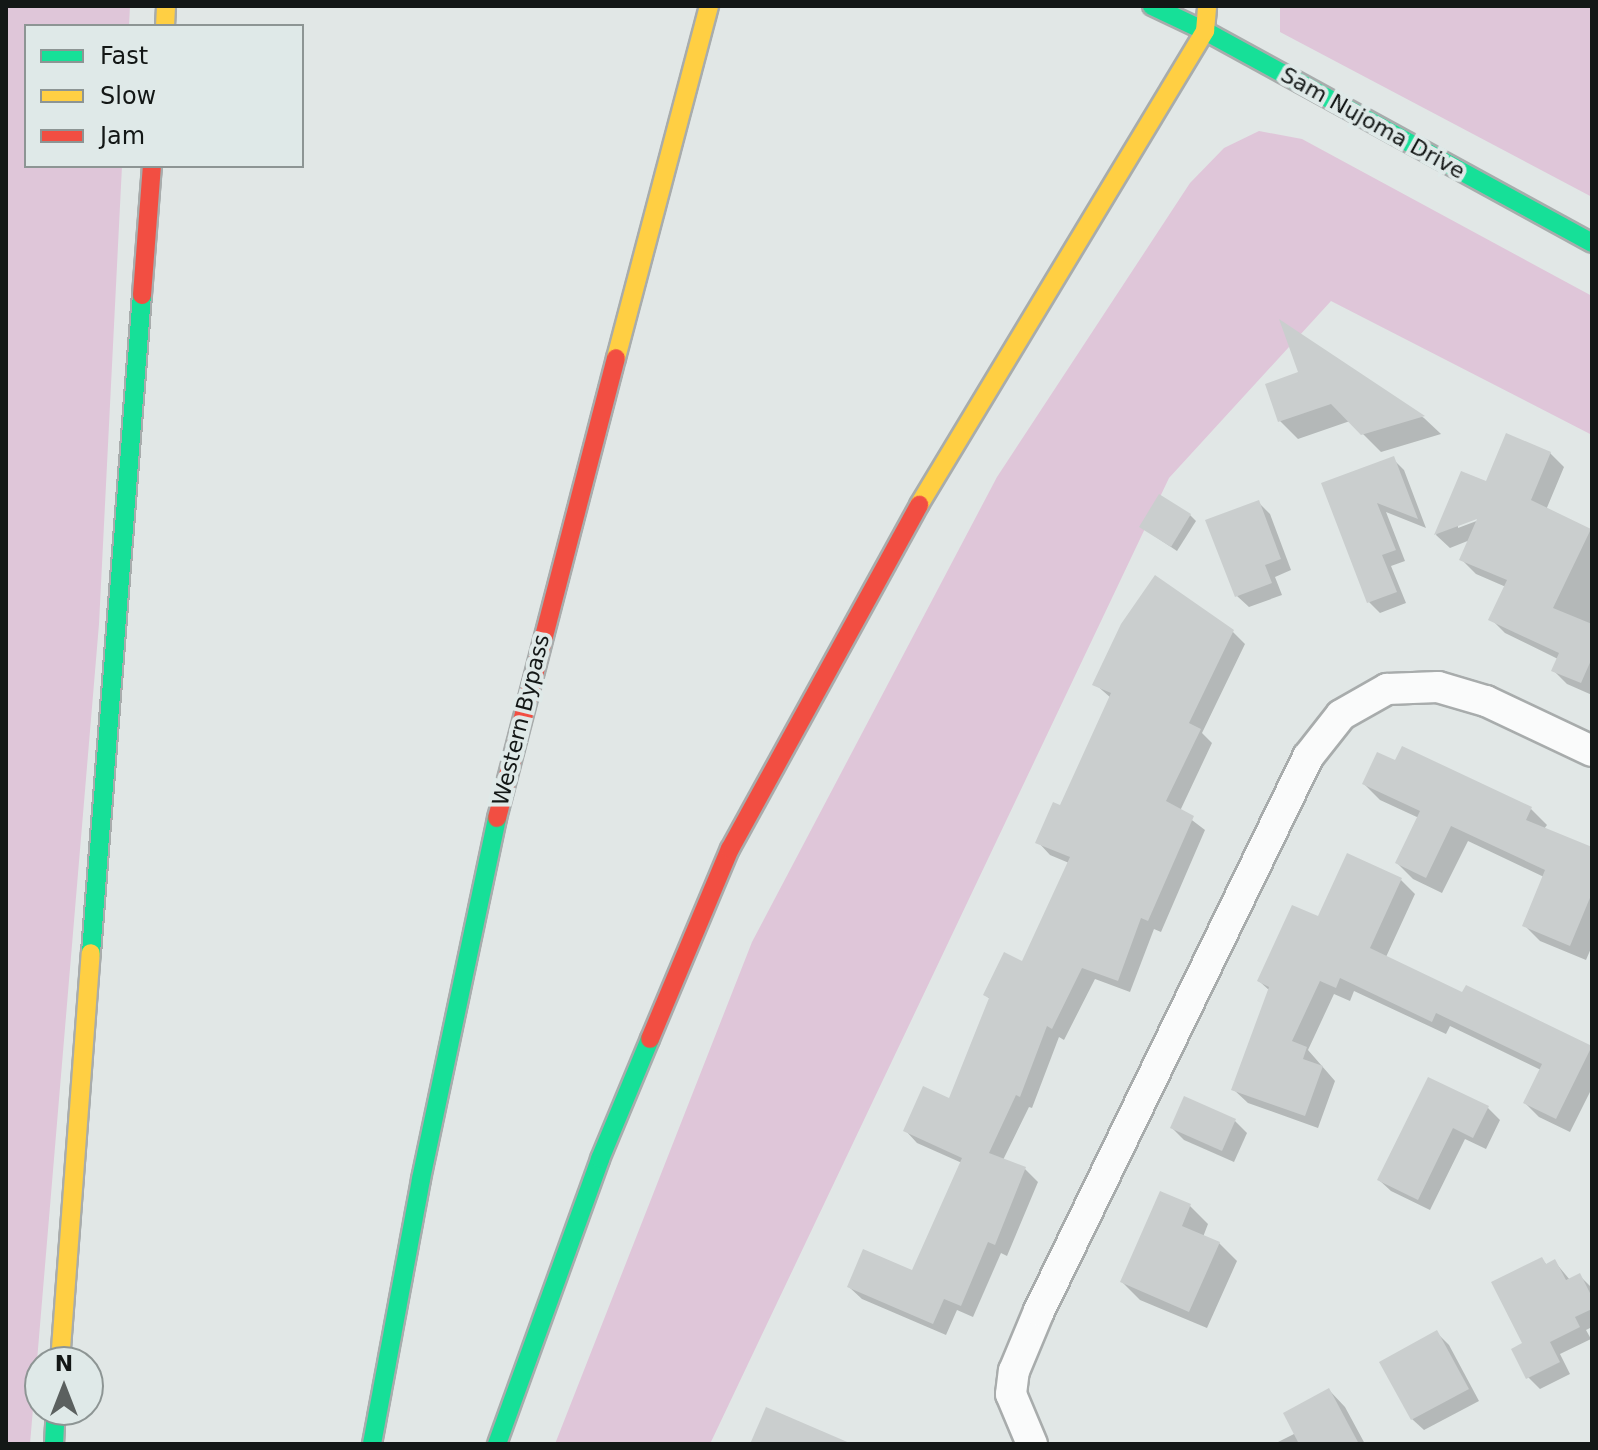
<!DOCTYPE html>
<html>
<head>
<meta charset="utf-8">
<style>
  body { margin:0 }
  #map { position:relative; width:1598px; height:1450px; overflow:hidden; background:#e1e7e6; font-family:"DejaVu Sans",sans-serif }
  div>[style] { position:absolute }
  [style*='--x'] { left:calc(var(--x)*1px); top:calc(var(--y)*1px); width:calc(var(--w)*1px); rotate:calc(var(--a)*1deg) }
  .green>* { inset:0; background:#dfc6d9 }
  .shadow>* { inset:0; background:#0003 }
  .building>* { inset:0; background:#cacece }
  .roads { filter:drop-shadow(2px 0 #a8acac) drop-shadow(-2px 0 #a8acac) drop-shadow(0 2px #a8acac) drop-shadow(0 -2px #a8acac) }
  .street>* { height:30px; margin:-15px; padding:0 15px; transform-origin:15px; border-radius:15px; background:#fafbfb }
  .fast>* { height:18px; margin:-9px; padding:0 9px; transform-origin:9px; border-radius:9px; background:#16e098 }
  .slow>* { height:18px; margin:-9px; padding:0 9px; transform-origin:9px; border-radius:9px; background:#ffcf43 }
  .jam>* { height:18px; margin:-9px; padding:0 9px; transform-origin:9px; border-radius:9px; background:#f24e42 }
  span { translate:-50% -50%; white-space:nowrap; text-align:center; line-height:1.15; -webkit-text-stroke:8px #dfe9e8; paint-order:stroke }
  .street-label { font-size:22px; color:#131716 }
  .frame { position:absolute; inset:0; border:8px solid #131716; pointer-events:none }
  .legend { position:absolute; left:24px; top:24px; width:280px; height:144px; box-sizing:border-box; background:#dfe9e8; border:2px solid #8d9594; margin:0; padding:10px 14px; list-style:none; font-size:24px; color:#131716 }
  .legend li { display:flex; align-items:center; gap:16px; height:40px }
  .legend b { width:40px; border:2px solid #8d9594 }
  .north { position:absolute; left:24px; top:1346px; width:80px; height:80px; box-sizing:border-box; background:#dfe9e8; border:2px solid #8d9594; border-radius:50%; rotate:0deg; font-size:22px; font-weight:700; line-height:32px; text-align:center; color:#131716 }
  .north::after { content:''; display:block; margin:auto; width:28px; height:36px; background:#5b605f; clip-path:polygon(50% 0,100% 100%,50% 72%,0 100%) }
</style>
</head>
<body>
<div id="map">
  <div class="green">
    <div style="clip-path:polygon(6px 6px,130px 6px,129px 26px,26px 26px,26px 166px,122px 166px,99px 624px,30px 1444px,6px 1444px)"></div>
    <div style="clip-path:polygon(1280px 6px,1592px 6px,1592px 197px,1280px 32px)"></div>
    <div style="clip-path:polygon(1259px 131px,1302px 139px,1592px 296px,1592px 435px,1331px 301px,1169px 478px,710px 1444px,555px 1444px,752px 942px,997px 477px,1190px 183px,1224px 148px)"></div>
  </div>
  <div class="shadow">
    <div style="clip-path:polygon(1302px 337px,1424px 418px,1441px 434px,1381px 452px,1350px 421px,1298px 439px,1280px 421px,1300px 374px)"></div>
    <div style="clip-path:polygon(evenodd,1550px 453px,1564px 467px,1546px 510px,1592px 531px,1592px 695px,1567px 684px,1553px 670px,1558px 659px,1505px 633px,1491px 619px,1506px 587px,1476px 574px,1462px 560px,1470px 540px,1450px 548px,1436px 535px,1462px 474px,1487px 484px,1550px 453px,1486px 513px,1487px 517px,1458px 528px,1458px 524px,1486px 513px)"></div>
    <div style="clip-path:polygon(1393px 459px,1404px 470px,1426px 528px,1386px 512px,1405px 561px,1391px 566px,1406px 603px,1380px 613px,1369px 602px,1324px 484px)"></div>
    <div style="clip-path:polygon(1258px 502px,1270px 514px,1291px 570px,1275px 577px,1282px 595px,1249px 607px,1237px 596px)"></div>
    <div style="clip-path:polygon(1190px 515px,1196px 521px,1177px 551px,1141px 527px)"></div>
    <div style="clip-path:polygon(1232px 631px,1245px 644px,1202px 733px,1212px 743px,1180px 811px,1205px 830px,1161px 932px,1154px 929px,1130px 992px,1095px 979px,1064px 1040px,1059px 1037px,1032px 1108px,1029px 1107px,1003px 1160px,1025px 1169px,1038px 1182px,1007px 1256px,1001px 1253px,973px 1317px,957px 1310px,946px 1335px,862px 1299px,849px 1287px,913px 1273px,962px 1163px,917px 1143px,905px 1130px,950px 1101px,991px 1000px,985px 995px,1023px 964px,1069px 863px,1050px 855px,1038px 842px,1061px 808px,1111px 698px,1095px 684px)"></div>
    <div style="clip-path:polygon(1364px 784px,1531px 809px,1547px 825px,1544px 829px,1592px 849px,1592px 946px,1586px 960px,1540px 941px,1524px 925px,1544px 877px,1468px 841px,1442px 893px,1413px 879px,1397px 863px,1419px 818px,1380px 800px)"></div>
    <div style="clip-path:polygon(1401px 880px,1415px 894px,1386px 957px,1463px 995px,1592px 1048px,1592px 1088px,1570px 1132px,1539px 1117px,1525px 1103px,1541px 1070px,1450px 1026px,1446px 1034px,1354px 991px,1350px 1001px,1334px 994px,1308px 1050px,1335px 1081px,1318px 1128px,1248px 1103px,1234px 1090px,1270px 991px,1259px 981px,1319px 919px)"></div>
    <div style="clip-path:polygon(1428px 1080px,1488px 1108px,1500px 1120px,1486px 1149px,1465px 1139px,1430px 1210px,1391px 1191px,1379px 1180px)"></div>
    <div style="clip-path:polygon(1235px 1121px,1247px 1133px,1234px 1162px,1184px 1140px,1172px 1128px)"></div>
    <div style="clip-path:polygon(1161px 1193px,1190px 1206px,1208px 1224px,1203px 1237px,1219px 1243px,1237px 1261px,1207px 1328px,1140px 1300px,1122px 1282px)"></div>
    <div style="clip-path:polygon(1542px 1260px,1548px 1266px,1555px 1262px,1570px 1280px,1579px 1275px,1591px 1287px,1592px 1327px,1586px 1330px,1591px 1339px,1560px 1354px,1570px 1374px,1540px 1389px,1528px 1377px,1525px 1344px)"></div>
    <div style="clip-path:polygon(1437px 1333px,1449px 1345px,1479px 1401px,1424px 1430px,1412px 1419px)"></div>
    <div style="clip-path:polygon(1329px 1390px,1345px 1407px,1365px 1444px,1274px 1444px,1296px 1433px)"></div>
  </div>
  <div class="building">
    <div style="clip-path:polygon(1279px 319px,1425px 416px,1361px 435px,1331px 404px,1278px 422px,1265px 384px,1298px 372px)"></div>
    <div style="clip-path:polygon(1506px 433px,1551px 452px,1531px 500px,1591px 529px,1553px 608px,1592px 624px,1592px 658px,1581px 683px,1551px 671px,1559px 653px,1488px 620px,1507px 580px,1459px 560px,1477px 519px,1434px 535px,1461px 471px,1486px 481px)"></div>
    <div style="clip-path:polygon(1394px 456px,1418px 519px,1377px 503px,1396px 550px,1382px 555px,1397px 592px,1367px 603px,1321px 483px)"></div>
    <div style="clip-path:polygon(1159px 494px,1191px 514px,1171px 547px,1139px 527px)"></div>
    <div style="clip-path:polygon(1259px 500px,1281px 559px,1265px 565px,1272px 583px,1235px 597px,1205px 520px)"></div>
    <div style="clip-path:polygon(1155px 575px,1234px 630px,1189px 723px,1201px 729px,1166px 801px,1194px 816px,1148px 921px,1141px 918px,1118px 981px,1082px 968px,1052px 1029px,1047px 1026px,1020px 1097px,1016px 1095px,989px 1153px,1026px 1167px,995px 1245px,988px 1242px,961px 1306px,944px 1299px,933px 1324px,847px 1287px,863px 1249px,912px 1270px,962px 1158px,903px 1131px,923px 1086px,949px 1098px,989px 998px,983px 995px,1004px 952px,1022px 961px,1070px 857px,1035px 843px,1053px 802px,1060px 805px,1111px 693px,1092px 685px,1121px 624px)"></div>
    <div style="clip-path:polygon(1402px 746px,1532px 807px,1526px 820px,1592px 847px,1592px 893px,1570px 946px,1522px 926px,1545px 870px,1451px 826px,1426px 878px,1395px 863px,1420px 811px,1362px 784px,1377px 752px,1395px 760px)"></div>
    <div style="clip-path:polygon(1347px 853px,1402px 878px,1370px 948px,1462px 992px,1466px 985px,1592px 1046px,1556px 1119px,1523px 1103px,1542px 1064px,1436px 1013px,1432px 1022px,1340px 978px,1336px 988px,1320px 981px,1292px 1041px,1307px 1047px,1303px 1059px,1323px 1066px,1305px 1116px,1231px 1090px,1269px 987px,1257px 981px,1292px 905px,1318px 916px)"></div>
    <div style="clip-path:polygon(1428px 1077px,1489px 1106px,1473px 1138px,1453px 1128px,1418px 1200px,1377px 1180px)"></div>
    <div style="clip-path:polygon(1184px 1096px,1236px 1119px,1222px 1151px,1170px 1128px)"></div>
    <div style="clip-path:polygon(1160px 1191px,1191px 1204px,1182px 1226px,1220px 1242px,1189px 1312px,1120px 1282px)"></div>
    <div style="clip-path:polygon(1542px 1257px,1546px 1264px,1555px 1259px,1566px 1280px,1580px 1273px,1592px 1297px,1592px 1309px,1575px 1317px,1580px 1327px,1550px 1342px,1560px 1362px,1526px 1379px,1511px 1349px,1522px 1343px,1491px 1282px)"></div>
    <div style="clip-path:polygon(1437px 1330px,1469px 1389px,1411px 1420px,1379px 1362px)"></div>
    <div style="clip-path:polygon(1329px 1388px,1359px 1444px,1299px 1444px,1283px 1413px)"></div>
    <div style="clip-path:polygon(766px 1407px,852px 1444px,750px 1444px)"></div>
  </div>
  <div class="roads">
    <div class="street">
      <div style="--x:1032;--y:1444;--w:54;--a:-112.8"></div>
      <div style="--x:1011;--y:1394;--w:23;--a:-83"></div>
      <div style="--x:1014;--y:1371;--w:65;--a:-67.4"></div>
      <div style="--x:1039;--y:1311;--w:616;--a:-64.1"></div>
      <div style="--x:1308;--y:757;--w:53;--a:-51.8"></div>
      <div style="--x:1341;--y:715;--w:53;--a:-29.5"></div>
      <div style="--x:1387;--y:689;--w:51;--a:-2.2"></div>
      <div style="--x:1438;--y:687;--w:50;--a:16.3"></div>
      <div style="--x:1486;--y:701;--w:117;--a:25.3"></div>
    </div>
    <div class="fast">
      <div style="--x:1152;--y:6;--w:59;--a:25.3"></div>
      <div style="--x:1205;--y:31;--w:441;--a:28.7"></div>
      <div style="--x:91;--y:953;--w:660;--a:-85.57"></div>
      <div style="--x:54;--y:1444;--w:34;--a:-87"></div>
      <div style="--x:372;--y:1444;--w:269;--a:-79.5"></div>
      <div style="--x:421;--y:1179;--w:369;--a:-78.1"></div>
      <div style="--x:497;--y:1444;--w:303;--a:-70.1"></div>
      <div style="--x:600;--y:1159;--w:130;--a:-67.4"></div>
    </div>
    <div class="slow">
      <div style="--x:165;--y:26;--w:20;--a:-87"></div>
      <div style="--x:616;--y:358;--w:364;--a:-75.2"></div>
      <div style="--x:919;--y:505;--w:554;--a:-58.89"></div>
      <div style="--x:1205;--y:31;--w:25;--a:-85"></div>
      <div style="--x:60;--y:1362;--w:410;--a:-85.7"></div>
    </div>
    <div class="jam">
      <div style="--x:142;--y:295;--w:129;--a:-85.6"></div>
      <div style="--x:497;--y:818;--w:475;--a:-75.5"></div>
      <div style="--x:650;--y:1039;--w:206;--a:-67.2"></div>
      <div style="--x:730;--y:849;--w:393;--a:-61.2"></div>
    </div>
  </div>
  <div class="street-label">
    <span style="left:1373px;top:123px;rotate:29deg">Sam Nujoma Drive</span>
    <span style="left:521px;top:720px;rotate:-76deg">Western Bypass</span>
  </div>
  <div class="frame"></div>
  <ul class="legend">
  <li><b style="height:10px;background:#16e098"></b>Fast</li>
  <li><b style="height:10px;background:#ffcf43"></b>Slow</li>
  <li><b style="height:10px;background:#f24e42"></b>Jam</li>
  </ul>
  <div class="north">N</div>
</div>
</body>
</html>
